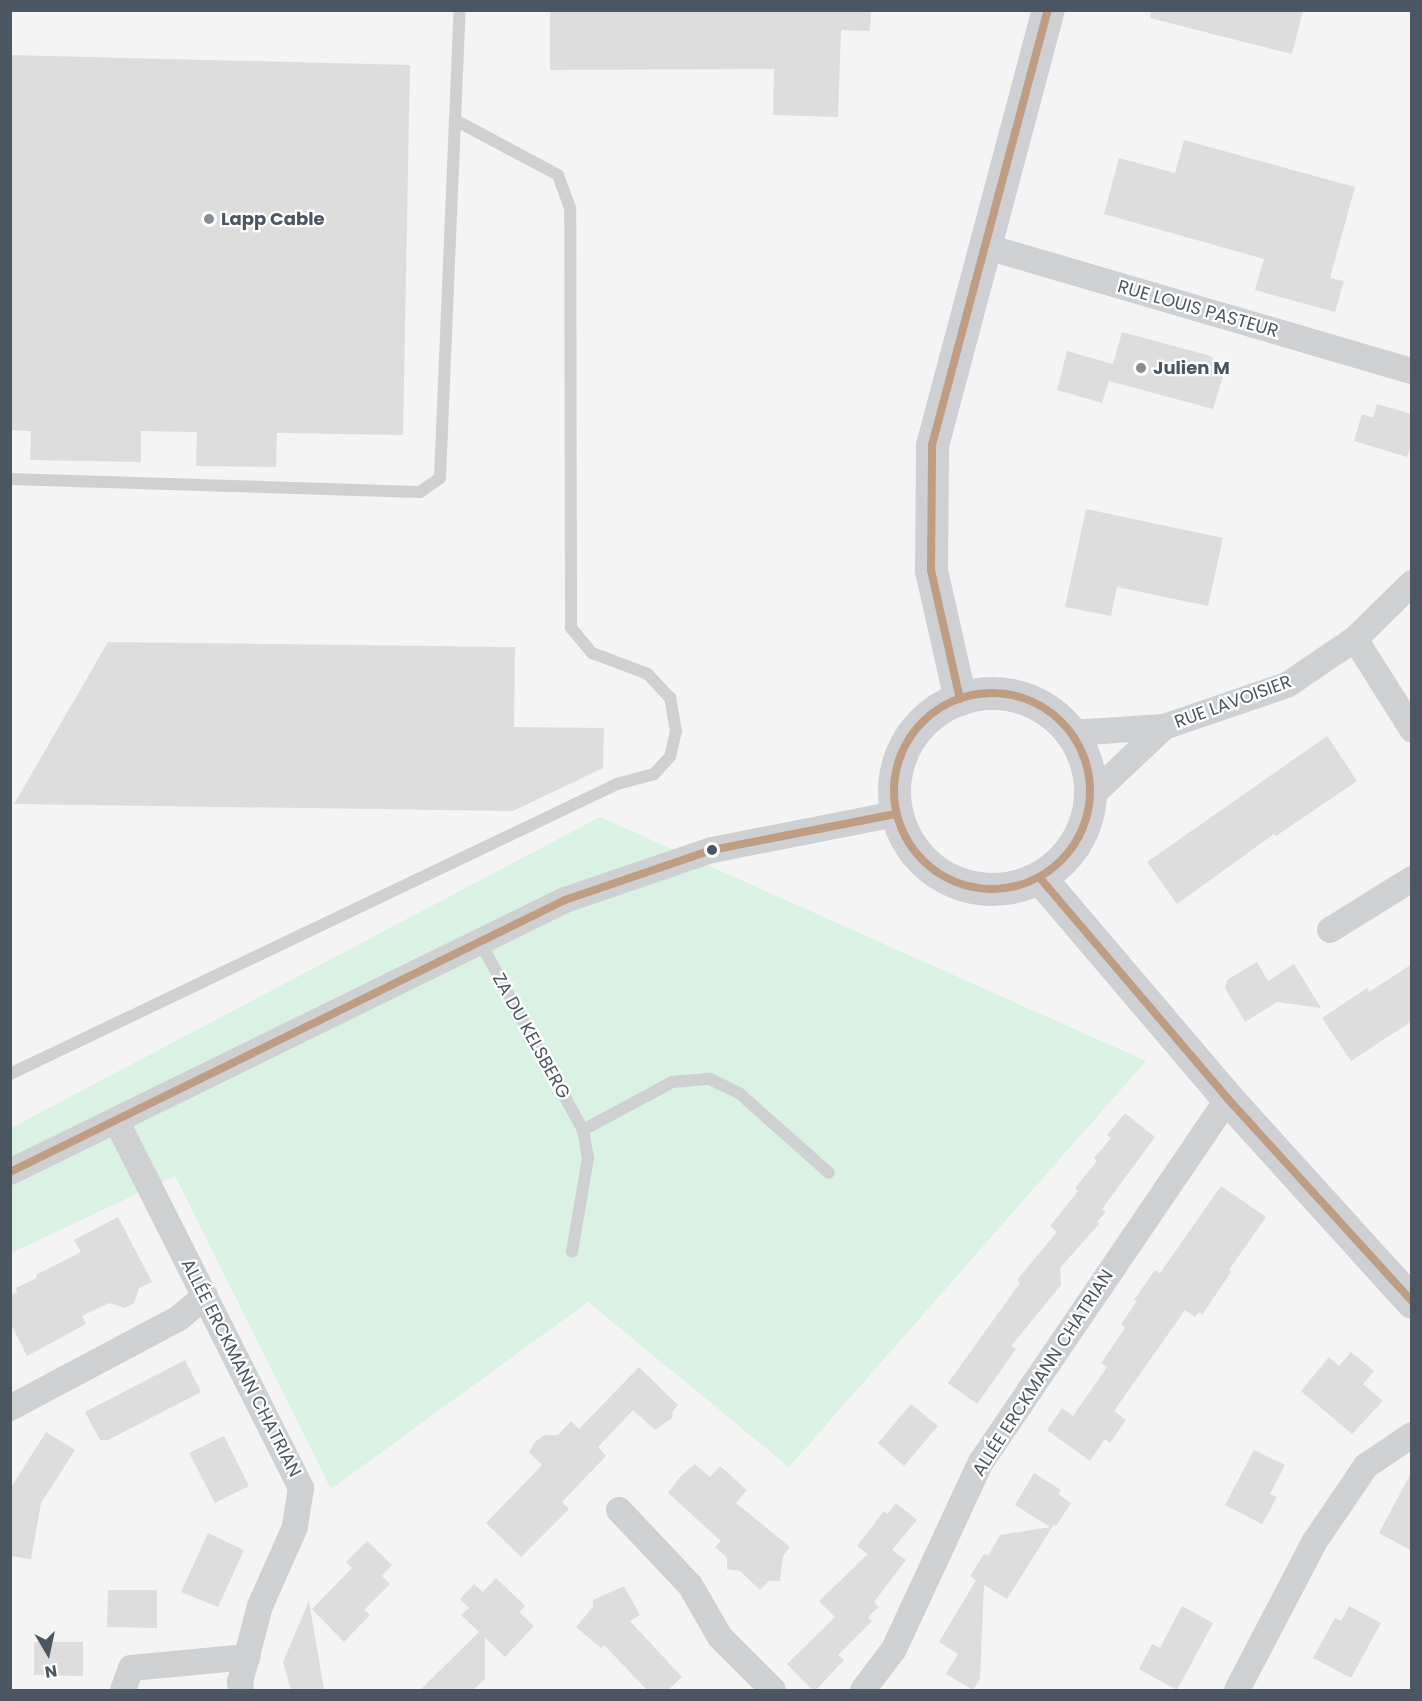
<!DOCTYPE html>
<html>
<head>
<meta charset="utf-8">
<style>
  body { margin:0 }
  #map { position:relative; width:1422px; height:1701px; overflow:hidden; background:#f4f4f4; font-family:Poppins,sans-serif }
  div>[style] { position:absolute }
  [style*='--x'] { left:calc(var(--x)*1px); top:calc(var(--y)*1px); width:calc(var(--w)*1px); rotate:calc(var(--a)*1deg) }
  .green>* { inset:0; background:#d9f2e3 }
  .building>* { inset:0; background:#ddddde }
  .lane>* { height:12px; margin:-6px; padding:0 6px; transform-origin:6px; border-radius:6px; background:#ced0d2 }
  .street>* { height:26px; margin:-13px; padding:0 13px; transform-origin:13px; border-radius:13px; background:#ced0d2 }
  .secondary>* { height:33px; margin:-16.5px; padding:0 16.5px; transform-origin:16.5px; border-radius:16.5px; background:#ced0d4 }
  .secondary>.ring { margin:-16.5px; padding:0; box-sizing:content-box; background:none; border:33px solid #ced0d4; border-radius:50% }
  .bus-1>* { height:8px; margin:-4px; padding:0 4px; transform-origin:4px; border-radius:4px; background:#bf9d83 }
  .bus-1>.ring { margin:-4px; padding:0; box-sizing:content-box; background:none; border:8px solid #bf9d83; border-radius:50% }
  .dots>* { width:16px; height:16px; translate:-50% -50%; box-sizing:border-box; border:3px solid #fff; border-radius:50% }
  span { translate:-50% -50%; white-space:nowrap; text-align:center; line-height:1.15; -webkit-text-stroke:4.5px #fff; paint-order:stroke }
  .poi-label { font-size:18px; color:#4a5661; font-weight:700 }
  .left { translate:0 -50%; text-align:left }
  .street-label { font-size:18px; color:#4a5661 }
  .frame { position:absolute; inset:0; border:12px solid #4a5661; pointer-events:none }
  .north { position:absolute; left:18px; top:1623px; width:60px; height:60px; -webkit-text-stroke:4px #fff; paint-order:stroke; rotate:171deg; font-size:16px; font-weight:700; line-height:24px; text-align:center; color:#4a5661 }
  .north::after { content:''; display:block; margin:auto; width:21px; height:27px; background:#4a5661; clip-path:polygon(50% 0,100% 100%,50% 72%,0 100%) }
</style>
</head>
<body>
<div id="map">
  <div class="green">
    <div style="clip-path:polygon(600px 817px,1146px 1061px,789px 1467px,588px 1302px,331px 1489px,175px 1176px,11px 1253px,11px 1128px)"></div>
  </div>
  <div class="building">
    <div style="clip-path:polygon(550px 10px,871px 10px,870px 31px,841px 30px,838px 117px,773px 115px,774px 69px,550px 70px)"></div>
    <div style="clip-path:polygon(1151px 10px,1303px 10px,1292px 54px,1150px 18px)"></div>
    <div style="clip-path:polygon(10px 55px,410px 65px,403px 435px,277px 433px,276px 467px,196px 466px,197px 432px,141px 431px,141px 462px,30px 460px,31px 431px,10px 430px)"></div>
    <div style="clip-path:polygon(1184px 140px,1355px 187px,1330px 278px,1344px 281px,1335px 312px,1255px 290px,1264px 259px,1104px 214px,1119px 158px,1175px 173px)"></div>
    <div style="clip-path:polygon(1122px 332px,1211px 356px,1224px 373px,1213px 409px,1109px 381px,1102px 403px,1057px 390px,1067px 351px,1113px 364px)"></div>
    <div style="clip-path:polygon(1377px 404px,1412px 414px,1412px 443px,1407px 457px,1354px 441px,1362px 414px,1373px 418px)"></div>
    <div style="clip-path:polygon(1086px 509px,1223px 538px,1208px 606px,1117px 587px,1111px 616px,1065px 607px)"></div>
    <div style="clip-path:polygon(108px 642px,515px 647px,514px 727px,604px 728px,603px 768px,513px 811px,14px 804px)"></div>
    <div style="clip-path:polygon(1327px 736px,1357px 781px,1276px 836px,1274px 834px,1177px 904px,1147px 862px)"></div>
    <div style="clip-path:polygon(1257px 962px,1268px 981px,1294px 964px,1321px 1008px,1277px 1002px,1245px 1022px,1225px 988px,1227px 980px)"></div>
    <div style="clip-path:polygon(1412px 964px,1412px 1021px,1351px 1061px,1322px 1018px,1367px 988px,1369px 992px)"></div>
    <div style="clip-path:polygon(1125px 1113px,1155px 1137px,1102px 1209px,1106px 1212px,1097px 1222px,1099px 1224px,1060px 1268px,1061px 1285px,1011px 1346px,1016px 1349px,977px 1404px,948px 1383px,1020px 1283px,1017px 1280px,1057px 1232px,1050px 1226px,1078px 1191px,1075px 1188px,1097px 1161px,1094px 1158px,1111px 1138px,1107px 1135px)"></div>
    <div style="clip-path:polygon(1221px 1186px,1266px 1217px,1229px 1270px,1231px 1272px,1202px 1315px,1199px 1312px,1195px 1317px,1185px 1310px,1114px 1411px,1126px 1420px,1110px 1443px,1105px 1439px,1090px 1461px,1047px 1430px,1062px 1408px,1073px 1416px,1107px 1367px,1101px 1363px,1125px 1328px,1121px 1324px,1137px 1301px,1134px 1300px,1155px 1270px,1160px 1273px)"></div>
    <div style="clip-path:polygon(118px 1217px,152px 1282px,139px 1288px,134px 1303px,125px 1308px,109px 1303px,82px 1316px,86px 1324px,27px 1356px,10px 1322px,10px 1296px,17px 1292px,16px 1288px,37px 1278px,36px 1275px,81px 1252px,74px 1240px)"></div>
    <div style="clip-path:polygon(1351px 1352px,1374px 1371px,1363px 1384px,1383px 1401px,1352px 1434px,1301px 1391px,1329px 1357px,1339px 1366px)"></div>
    <div style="clip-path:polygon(185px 1360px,201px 1392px,108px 1440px,100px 1440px,85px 1412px)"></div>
    <div style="clip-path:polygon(639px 1367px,678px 1405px,673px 1411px,672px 1418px,655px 1430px,633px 1410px,598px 1447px,606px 1456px,562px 1502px,569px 1509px,521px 1557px,486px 1523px,542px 1465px,529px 1452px,535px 1442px,544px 1435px,558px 1435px,571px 1421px,579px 1429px)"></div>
    <div style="clip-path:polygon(911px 1404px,938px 1426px,904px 1466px,878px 1443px)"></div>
    <div style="clip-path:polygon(46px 1432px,75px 1450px,41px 1503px,31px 1559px,10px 1556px,10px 1489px)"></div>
    <div style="clip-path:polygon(224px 1436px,249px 1486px,215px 1503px,189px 1453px)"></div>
    <div style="clip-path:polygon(1254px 1450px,1285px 1465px,1270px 1494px,1277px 1497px,1262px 1524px,1225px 1505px)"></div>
    <div style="clip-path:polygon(695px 1464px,710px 1477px,720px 1466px,747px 1490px,736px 1503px,790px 1547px,783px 1556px,780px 1581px,769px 1581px,760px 1590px,740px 1571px,727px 1569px,727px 1558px,715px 1547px,721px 1541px,668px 1493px,680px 1477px)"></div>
    <div style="clip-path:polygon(1412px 1471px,1412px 1551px,1379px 1533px)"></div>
    <div style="clip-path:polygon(1034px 1473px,1061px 1490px,1058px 1494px,1071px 1503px,1056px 1526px,1054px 1524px,1007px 1599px,984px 1585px,980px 1679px,973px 1690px,946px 1674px,958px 1654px,939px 1642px,976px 1580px,970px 1576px,984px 1554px,988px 1556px,1000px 1535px,1050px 1527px,1015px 1505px)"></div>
    <div style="clip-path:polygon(896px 1503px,917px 1520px,892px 1550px,906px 1560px,874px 1602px,879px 1607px,868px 1617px,872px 1621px,838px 1655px,844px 1660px,816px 1690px,812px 1690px,787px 1664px,835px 1617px,819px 1601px,868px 1554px,857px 1546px,884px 1511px,887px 1514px)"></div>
    <div style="clip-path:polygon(208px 1533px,244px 1550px,218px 1607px,181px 1592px)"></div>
    <div style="clip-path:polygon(367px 1541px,392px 1565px,382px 1576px,390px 1584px,364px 1610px,370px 1615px,344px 1642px,312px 1609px,352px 1568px,346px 1562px)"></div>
    <div style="clip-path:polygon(496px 1578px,525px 1606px,519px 1612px,534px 1626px,505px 1657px,485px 1638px,485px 1679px,473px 1690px,420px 1690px,479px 1632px,461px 1615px,469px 1608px,460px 1599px,474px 1584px,483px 1592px)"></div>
    <div style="clip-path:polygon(624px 1586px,640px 1615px,630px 1621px,682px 1677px,668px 1690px,647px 1690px,604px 1645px,601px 1648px,576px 1627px,593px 1607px,593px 1600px)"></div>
    <div style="clip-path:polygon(108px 1590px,157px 1590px,157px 1628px,107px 1627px)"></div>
    <div style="clip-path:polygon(309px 1601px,324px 1690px,291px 1690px,283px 1662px)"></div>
    <div style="clip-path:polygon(1182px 1606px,1213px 1623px,1177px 1690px,1139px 1669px,1152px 1644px,1160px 1648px)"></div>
    <div style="clip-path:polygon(1349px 1606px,1381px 1623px,1351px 1678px,1313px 1658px,1335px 1618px,1341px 1621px)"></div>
    <div style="clip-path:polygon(34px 1642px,83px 1642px,83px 1676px,34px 1675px)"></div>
  </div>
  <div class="lane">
    <div style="--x:10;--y:479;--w:410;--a:1.8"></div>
    <div style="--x:420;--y:492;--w:24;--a:-35"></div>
    <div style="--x:440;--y:478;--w:468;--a:-87.6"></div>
    <div style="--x:480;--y:942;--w:214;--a:61.3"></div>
    <div style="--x:583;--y:1130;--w:28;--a:80"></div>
    <div style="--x:588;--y:1158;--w:95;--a:99.7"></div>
    <div style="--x:10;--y:1074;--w:673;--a:-25.54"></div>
    <div style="--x:617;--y:784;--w:38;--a:-15"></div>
    <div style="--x:654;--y:774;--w:23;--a:-47"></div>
    <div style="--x:670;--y:757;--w:27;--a:-77"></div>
    <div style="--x:676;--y:731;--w:34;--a:-100"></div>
    <div style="--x:670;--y:698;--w:33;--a:-133"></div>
    <div style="--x:648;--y:674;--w:60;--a:-159.4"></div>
    <div style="--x:592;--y:653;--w:33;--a:-130"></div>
    <div style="--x:571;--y:628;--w:420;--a:-90.1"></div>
    <div style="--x:570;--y:208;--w:35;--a:-110"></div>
    <div style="--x:558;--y:175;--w:117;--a:-151.9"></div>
    <div style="--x:583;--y:1130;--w:101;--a:-28.3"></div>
    <div style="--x:672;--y:1082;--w:38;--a:-5"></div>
    <div style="--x:710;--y:1079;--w:32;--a:26"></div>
    <div style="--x:739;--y:1093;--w:120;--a:41.6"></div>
  </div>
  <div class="street">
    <div style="--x:984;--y:246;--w:446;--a:16.3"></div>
    <div style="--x:1355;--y:639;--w:107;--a:57.7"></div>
    <div style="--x:1072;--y:733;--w:92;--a:-3.7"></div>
    <div style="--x:1164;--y:727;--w:130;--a:-18.9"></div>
    <div style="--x:1287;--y:685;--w:82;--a:-34.1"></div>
    <div style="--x:1355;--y:639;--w:80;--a:-44.5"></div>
    <div style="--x:1091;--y:796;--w:100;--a:-43.4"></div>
    <div style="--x:1330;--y:930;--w:97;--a:-31.9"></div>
    <div style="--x:117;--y:1122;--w:410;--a:63.3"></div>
    <div style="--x:301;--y:1488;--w:39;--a:99"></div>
    <div style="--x:295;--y:1527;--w:86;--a:113.9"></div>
    <div style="--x:260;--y:1606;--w:79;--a:104.7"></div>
    <div style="--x:240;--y:1682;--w:8;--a:83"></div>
    <div style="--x:10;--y:1172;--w:618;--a:-26.11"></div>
    <div style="--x:565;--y:900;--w:155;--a:-18.8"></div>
    <div style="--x:712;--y:850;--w:187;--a:-11.1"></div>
    <div style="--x:10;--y:1408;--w:191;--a:-28"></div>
    <div style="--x:179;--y:1318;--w:34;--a:-40"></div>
    <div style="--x:619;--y:1510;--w:103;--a:46.6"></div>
    <div style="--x:690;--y:1585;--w:60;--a:60"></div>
    <div style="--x:720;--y:1637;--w:75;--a:45"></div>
    <div style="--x:123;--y:1690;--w:23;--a:-70"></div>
    <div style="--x:131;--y:1668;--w:117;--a:-5.4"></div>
    <div style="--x:863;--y:1690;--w:51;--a:-52.9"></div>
    <div style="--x:894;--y:1649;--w:206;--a:-65.1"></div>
    <div style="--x:981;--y:1462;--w:439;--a:-55.8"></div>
    <div style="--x:1237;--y:1690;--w:168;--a:-62.4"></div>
    <div style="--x:1315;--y:1541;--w:91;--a:-55.8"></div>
    <div style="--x:1366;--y:1466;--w:55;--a:-34"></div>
  </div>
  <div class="secondary">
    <div class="ring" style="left:894px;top:693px;width:163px;height:163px"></div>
    <div style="--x:960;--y:699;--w:132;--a:-102.7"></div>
    <div style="--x:931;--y:570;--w:125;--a:-89.5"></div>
    <div style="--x:932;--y:445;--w:450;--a:-75.1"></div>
    <div style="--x:1040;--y:878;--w:290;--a:49.6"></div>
    <div style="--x:1228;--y:1099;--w:274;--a:47.8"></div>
  </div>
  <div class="bus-1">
    <div class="ring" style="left:894px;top:693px;width:188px;height:188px"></div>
    <div style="--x:960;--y:699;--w:132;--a:-102.7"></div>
    <div style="--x:931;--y:570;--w:125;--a:-89.5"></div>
    <div style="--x:932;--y:445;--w:450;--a:-75.1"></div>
    <div style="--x:1040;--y:878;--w:290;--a:49.6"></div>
    <div style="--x:1228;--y:1099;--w:273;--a:47.7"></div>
    <div style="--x:10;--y:1172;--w:618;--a:-26.11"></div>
    <div style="--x:565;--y:900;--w:155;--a:-18.8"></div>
    <div style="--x:712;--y:850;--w:187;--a:-11.1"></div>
  </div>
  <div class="dots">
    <div style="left:209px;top:219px;background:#868d94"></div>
    <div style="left:1141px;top:368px;background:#868d94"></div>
    <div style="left:712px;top:850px;background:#4a5661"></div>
  </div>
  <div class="poi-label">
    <span class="left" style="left:221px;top:219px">Lapp Cable</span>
    <span class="left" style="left:1153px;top:368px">Julien M</span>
  </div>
  <div class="street-label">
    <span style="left:1198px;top:309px;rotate:16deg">RUE LOUIS PASTEUR</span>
    <span style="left:1233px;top:702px;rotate:-20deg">RUE LAVOISIER</span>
    <span style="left:531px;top:1036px;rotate:61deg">ZA DU KELSBERG</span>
    <span style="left:241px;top:1368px;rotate:63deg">ALLÉE ERCKMANN CHATRIAN</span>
    <span style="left:1043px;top:1373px;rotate:-57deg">ALLÉE ERCKMANN CHATRIAN</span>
  </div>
  <div class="frame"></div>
  <div class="north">N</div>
</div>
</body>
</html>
